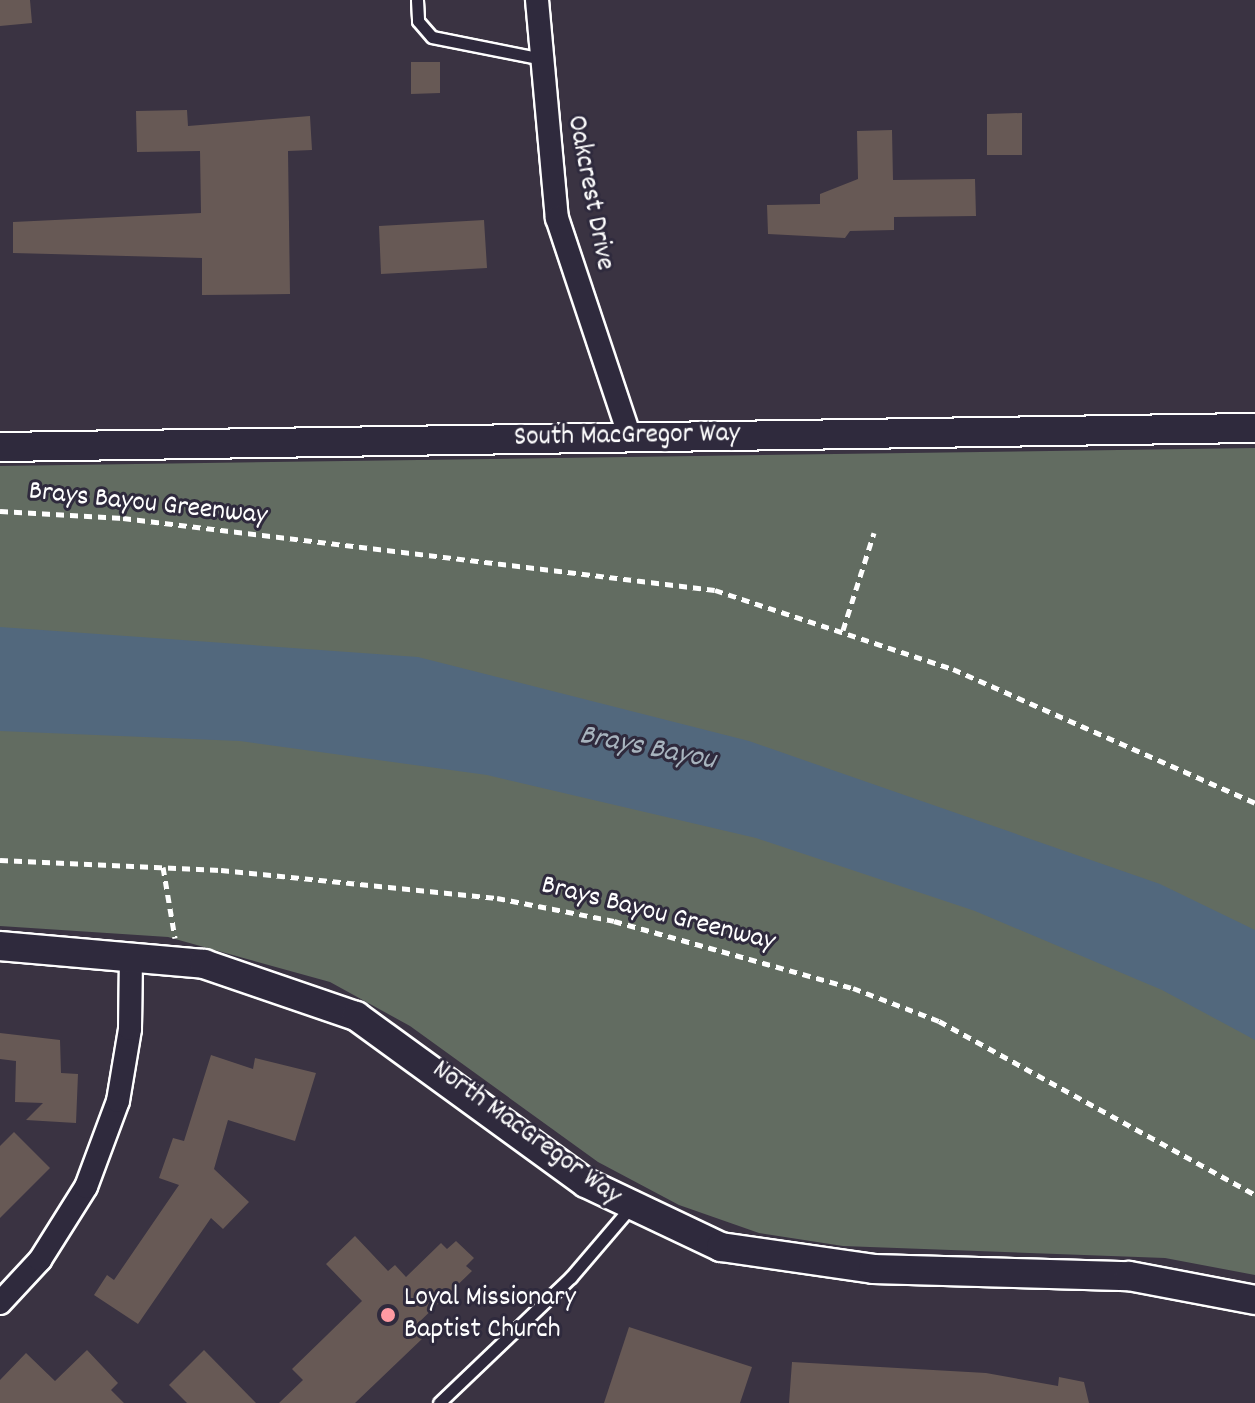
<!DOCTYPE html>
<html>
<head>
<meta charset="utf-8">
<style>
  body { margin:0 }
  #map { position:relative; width:1255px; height:1403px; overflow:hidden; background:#3a3342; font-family:Dekko,sans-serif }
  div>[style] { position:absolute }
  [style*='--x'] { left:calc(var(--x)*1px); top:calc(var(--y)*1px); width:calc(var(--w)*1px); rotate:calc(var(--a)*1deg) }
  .green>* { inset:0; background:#626c61 }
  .water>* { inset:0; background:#52687d }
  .building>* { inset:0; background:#675955 }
  .path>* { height:5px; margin-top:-2.5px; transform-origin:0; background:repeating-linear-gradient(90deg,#fff 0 8px,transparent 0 14px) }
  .roads { filter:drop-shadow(2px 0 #fff) drop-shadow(-2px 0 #fff) drop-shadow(0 2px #fff) drop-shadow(0 -2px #fff) }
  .service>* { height:11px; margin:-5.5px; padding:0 5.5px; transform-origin:5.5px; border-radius:5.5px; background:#2f2a3d }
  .minor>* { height:22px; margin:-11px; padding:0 11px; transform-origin:11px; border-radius:11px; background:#2f2a3d }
  .tertiary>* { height:28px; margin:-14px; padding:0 14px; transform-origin:14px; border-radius:14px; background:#2f2a3d }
  .dots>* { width:22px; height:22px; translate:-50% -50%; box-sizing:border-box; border:4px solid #2f2a3d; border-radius:50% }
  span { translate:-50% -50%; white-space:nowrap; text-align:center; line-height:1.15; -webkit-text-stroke:6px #2f2a3d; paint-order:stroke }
  .street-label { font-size:28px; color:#fff }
  .poi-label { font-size:28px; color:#fff }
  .left { translate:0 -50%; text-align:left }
  .water-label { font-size:30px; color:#a8b4be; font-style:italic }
</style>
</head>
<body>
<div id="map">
  <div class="green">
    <div style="clip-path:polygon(1255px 448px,1255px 1275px,1165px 1258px,843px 1246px,759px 1233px,679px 1205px,598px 1162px,410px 1026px,330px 982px,168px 937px,0 926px,0 466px)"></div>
  </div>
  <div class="water">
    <div style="clip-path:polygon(0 627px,418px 657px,749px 741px,1160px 884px,1255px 930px,1255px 1040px,1162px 990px,975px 911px,756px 838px,487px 775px,240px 741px,0 731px)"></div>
  </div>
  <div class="building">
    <div style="clip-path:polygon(0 0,30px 0,32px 23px,0 26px)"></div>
    <div style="clip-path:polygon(411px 62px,440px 62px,440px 93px,411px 94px)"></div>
    <div style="clip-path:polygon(187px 110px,188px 126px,310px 116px,312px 150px,288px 151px,290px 294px,202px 295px,202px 258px,13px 253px,13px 222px,201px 213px,200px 151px,137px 152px,136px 111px)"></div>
    <div style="clip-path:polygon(1022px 113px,1022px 155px,987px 155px,987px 114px)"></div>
    <div style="clip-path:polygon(892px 130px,893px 180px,975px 179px,976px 216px,894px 217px,894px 230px,850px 231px,845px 238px,768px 234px,767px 205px,820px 204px,820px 194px,858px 179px,857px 131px)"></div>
    <div style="clip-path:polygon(484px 220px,487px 268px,381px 274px,379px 226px)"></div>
    <div style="clip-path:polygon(0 1033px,60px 1040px,61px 1073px,78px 1074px,76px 1123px,26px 1120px,43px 1103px,15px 1102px,16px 1061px,0 1059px)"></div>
    <div style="clip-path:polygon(211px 1055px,253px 1069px,255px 1058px,316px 1073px,295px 1141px,228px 1120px,214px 1169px,249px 1202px,223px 1229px,211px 1218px,138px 1324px,94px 1295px,107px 1275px,114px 1280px,179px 1185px,159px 1178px,173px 1138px,184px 1141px)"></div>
    <div style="clip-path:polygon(14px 1132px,50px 1168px,0 1218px,0 1146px)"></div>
    <div style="clip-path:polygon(355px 1236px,388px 1271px,395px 1265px,406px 1277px,441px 1243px,447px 1249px,456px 1241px,474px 1258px,466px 1266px,472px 1271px,413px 1328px,423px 1338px,355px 1403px,279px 1403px,303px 1380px,292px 1369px,362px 1301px,326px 1264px)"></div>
    <div style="clip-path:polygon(629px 1327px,752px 1367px,740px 1403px,604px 1403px)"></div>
    <div style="clip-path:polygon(87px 1350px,118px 1383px,111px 1390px,124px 1403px,0 1403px,0 1380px,26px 1353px,55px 1381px)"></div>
    <div style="clip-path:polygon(204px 1350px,256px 1403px,187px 1403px,169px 1385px)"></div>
    <div style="clip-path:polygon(792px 1362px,986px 1373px,1058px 1386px,1059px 1377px,1084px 1382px,1089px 1403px,789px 1403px)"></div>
  </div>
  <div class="path">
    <div style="--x:0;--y:511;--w:123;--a:3.3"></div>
    <div style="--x:123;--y:518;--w:596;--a:6.93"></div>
    <div style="--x:715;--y:590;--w:251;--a:18.4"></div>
    <div style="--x:953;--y:669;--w:330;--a:23.9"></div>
    <div style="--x:843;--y:630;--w:102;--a:-72.3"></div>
    <div style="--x:0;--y:860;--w:221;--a:2.6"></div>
    <div style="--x:221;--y:870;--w:277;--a:5.8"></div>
    <div style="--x:497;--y:898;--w:119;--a:11.1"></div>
    <div style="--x:614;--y:921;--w:248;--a:15.7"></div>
    <div style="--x:853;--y:988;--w:92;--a:21"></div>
    <div style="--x:939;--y:1021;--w:361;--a:28.8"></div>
    <div style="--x:163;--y:867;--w:72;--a:80.4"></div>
  </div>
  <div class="roads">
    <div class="service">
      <div style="--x:417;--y:0;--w:21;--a:87"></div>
      <div style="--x:418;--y:21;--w:21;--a:49"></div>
      <div style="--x:432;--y:37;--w:107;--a:11.3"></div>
      <div style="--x:439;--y:1403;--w:182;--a:-43.7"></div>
      <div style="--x:571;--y:1277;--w:91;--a:-49.5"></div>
    </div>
    <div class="minor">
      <div style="--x:537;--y:0;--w:219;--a:84.8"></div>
      <div style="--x:557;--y:218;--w:231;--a:71.6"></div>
      <div style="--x:0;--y:1303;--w:59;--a:-47.1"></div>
      <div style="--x:40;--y:1260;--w:86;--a:-57.8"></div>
      <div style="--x:86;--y:1187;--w:92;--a:-69.6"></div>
      <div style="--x:118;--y:1101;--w:73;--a:-80.5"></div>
      <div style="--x:130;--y:1029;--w:74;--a:-89.2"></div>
    </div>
    <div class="tertiary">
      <div style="--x:0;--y:447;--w:1255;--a:-0.87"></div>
      <div style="--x:0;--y:946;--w:205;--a:5"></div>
      <div style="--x:204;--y:964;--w:161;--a:18.9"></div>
      <div style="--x:356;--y:1016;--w:284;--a:36"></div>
      <div style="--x:586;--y:1183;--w:149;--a:25.4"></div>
      <div style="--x:721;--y:1247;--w:154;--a:8.2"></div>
      <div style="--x:873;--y:1269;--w:256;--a:1.6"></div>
      <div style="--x:1129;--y:1276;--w:128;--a:10.8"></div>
    </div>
  </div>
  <div class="dots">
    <div style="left:388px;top:1315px;background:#ff9aa2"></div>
  </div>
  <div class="street-label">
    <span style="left:589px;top:193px;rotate:79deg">Oakcrest Drive</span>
    <span style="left:627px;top:437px;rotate:-1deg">South MacGregor Way</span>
    <span style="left:148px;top:505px;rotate:6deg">Brays Bayou Greenway</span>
    <span style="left:658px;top:915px;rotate:14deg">Brays Bayou Greenway</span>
    <span style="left:526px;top:1134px;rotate:36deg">North MacGregor Way</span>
  </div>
  <div class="poi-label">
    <span class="left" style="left:404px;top:1315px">Loyal Missionary<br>Baptist Church</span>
  </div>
  <div class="water-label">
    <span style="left:647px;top:750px;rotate:11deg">Brays Bayou</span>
  </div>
</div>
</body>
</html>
